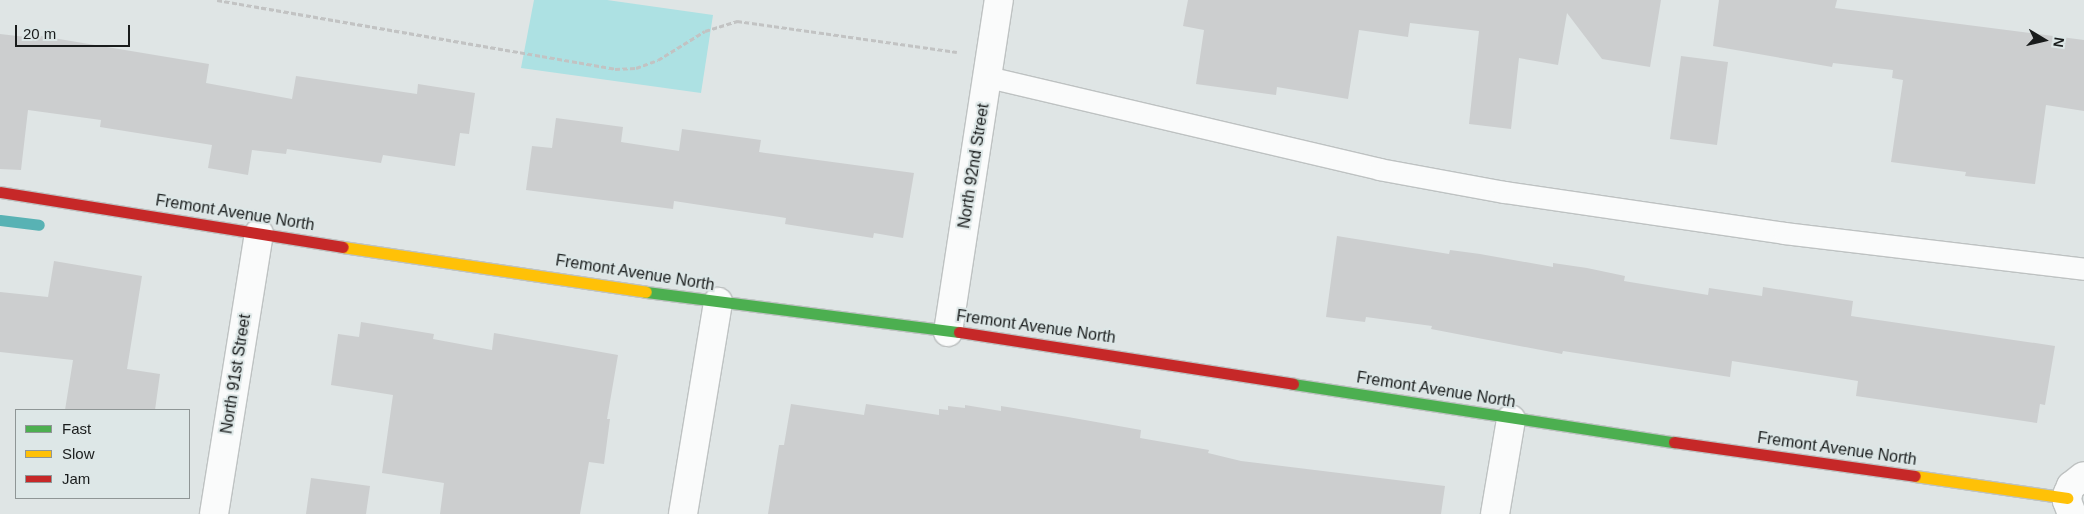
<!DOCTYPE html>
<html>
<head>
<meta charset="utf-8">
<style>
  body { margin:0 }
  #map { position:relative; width:2084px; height:514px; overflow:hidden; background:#dfe5e5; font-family:Arial,sans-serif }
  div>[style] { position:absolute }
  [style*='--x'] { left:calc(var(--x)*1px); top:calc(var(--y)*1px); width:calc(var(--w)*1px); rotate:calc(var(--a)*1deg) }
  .green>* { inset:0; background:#ade1e3 }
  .stream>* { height:11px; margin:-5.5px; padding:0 5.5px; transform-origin:5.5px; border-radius:5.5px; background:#58b2b4 }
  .building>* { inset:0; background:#cccecf }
  .path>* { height:3px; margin-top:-1.5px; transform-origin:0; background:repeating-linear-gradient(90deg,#c2c3c3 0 5px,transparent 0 7.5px) }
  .roads { filter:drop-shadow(1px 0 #bec2c2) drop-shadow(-1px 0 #bec2c2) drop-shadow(0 1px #bec2c2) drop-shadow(0 -1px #bec2c2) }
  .lane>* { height:21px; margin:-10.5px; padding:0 10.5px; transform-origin:10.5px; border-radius:10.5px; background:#fafbfb }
  .street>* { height:28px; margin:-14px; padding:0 14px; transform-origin:14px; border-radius:14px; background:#fafbfb }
  .fast>* { height:11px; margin:-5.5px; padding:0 5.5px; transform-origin:5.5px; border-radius:5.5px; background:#4caf50 }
  .slow>* { height:11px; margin:-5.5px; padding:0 5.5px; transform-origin:5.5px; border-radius:5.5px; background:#ffc107 }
  .jam>* { height:11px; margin:-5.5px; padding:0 5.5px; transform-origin:5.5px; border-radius:5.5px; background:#c62828 }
  span { translate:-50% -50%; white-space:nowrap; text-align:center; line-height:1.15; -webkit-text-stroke:4px #dde7e7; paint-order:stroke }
  .street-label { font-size:16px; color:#191c1c }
  .legend { position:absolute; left:15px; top:409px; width:175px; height:90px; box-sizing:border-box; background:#dde7e7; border:1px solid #8f9696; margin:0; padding:6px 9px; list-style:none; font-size:15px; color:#191c1c }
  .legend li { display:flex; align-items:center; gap:10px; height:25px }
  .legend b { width:25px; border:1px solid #8f9696 }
  .north { position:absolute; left:2019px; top:15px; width:50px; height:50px; -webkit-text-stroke:4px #dde7e7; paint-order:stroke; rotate:99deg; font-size:14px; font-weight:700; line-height:20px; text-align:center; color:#191c1c }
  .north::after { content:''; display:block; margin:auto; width:18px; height:22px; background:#191c1c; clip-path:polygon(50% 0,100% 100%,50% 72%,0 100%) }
  .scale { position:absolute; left:15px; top:25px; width:115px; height:22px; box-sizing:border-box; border:2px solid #191c1c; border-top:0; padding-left:6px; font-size:15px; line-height:18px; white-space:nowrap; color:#191c1c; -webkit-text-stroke:4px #dde7e7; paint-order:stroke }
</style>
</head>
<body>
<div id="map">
  <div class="green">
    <div style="clip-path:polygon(534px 0,607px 0,713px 15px,701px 93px,521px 68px)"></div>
  </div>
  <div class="stream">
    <div style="--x:0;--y:220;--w:39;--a:7"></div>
  </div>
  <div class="building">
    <div style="clip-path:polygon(1188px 0,1661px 0,1650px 67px,1602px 59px,1567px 13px,1558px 65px,1519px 58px,1511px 129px,1469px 124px,1479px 31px,1410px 23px,1408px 37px,1359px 30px,1348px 99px,1277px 87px,1276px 95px,1196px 84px,1204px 30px,1183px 26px)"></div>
    <div style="clip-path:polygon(1719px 0,1837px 0,1835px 8px,2084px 40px,2084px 111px,2046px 105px,2035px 184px,1965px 176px,1966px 172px,1891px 162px,1903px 80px,1892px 78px,1893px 70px,1833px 63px,1832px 67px,1713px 46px)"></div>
    <div style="clip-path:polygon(0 34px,35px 38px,35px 35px,209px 64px,206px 83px,292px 99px,296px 76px,417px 94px,418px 84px,475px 93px,469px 134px,460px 133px,455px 166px,383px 155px,381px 163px,287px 149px,286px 154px,252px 150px,248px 175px,208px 168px,212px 145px,100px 127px,101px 120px,28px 110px,21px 170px,0 169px)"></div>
    <div style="clip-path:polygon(1681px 56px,1728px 62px,1717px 145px,1670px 139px)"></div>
    <div style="clip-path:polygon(556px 118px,623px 127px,621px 142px,679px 151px,682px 129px,761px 140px,759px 152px,914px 173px,903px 238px,874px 233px,873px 238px,785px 224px,786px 218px,674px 201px,673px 209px,526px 190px,532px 146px,552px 148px)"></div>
    <div style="clip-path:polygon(1337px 236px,1449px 254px,1450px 250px,1480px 254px,1553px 267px,1553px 263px,1587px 268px,1625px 276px,1624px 281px,1708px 295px,1709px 288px,1762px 296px,1763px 287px,1853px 301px,1851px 316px,2055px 346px,2045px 405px,2040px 404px,2037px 423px,1856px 396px,1858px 381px,1732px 361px,1730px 377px,1563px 351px,1562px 354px,1431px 329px,1432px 326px,1366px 317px,1365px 322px,1326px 317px)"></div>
    <div style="clip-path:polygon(54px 261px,142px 276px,127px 369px,160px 374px,155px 410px,65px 410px,73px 360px,0 352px,0 292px,48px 297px)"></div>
    <div style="clip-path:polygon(361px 322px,434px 334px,433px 339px,492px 350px,494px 333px,618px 355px,607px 419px,610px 419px,604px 464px,589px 462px,580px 514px,440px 514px,444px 483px,382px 473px,393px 395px,331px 385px,338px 334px,359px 337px)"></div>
    <div style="clip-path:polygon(791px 404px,864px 415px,866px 404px,939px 415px,939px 409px,948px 410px,948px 406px,965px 408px,965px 405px,1001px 411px,1001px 406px,1068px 417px,1141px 430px,1140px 438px,1209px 450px,1208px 453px,1241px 461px,1445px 486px,1441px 514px,768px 514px,779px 445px,784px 445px)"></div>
    <div style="clip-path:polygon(311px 478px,370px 486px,366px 514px,306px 514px)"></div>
  </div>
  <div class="path">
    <div style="--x:217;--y:0;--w:404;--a:9.8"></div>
    <div style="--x:615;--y:69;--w:21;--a:-3"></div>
    <div style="--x:636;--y:68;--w:23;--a:-20"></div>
    <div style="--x:658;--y:60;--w:55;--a:-31.7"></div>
    <div style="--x:705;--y:31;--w:34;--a:-17"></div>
    <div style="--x:737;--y:21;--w:222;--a:8"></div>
  </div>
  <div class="roads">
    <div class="lane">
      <div style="--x:988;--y:77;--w:402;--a:13.2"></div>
      <div style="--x:1379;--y:169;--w:127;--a:10.4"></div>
      <div style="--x:1504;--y:192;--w:283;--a:8.3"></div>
      <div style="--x:1784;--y:233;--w:302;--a:6.8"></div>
    </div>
    <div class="street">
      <div style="--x:948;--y:332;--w:336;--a:-81.3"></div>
      <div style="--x:214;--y:514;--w:284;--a:-80.9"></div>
      <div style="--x:683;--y:514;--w:215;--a:-80.6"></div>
      <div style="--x:1495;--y:514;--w:96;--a:-80.4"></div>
      <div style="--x:2072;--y:514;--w:14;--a:-111"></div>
      <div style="--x:2067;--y:501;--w:8;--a:-83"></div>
      <div style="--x:2068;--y:493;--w:8;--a:-67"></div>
      <div style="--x:2071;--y:486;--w:16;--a:-38"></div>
    </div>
    <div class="fast">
      <div style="--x:646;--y:292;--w:316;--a:7.3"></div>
      <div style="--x:1293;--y:384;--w:385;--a:8.7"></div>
    </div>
    <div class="slow">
      <div style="--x:343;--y:247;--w:306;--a:8.4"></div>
      <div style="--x:1915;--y:476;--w:154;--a:8.2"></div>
    </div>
    <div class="jam">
      <div style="--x:0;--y:192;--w:347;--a:9.1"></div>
      <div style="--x:959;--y:332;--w:338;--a:8.8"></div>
      <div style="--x:1674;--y:442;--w:243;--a:8"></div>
    </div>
  </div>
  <div class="street-label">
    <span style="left:974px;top:166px;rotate:-81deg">North 92nd Street</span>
    <span style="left:235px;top:213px;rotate:9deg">Fremont Avenue North</span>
    <span style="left:635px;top:273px;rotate:9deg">Fremont Avenue North</span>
    <span style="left:1036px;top:327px;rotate:8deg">Fremont Avenue North</span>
    <span style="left:236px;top:374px;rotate:-81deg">North 91st Street</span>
    <span style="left:1436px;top:390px;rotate:9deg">Fremont Avenue North</span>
    <span style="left:1837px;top:449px;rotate:8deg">Fremont Avenue North</span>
  </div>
  <ul class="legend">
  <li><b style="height:6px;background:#4caf50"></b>Fast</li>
  <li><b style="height:6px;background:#ffc107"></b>Slow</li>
  <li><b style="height:6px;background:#c62828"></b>Jam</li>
  </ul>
  <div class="north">N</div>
  <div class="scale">20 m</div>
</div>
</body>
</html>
